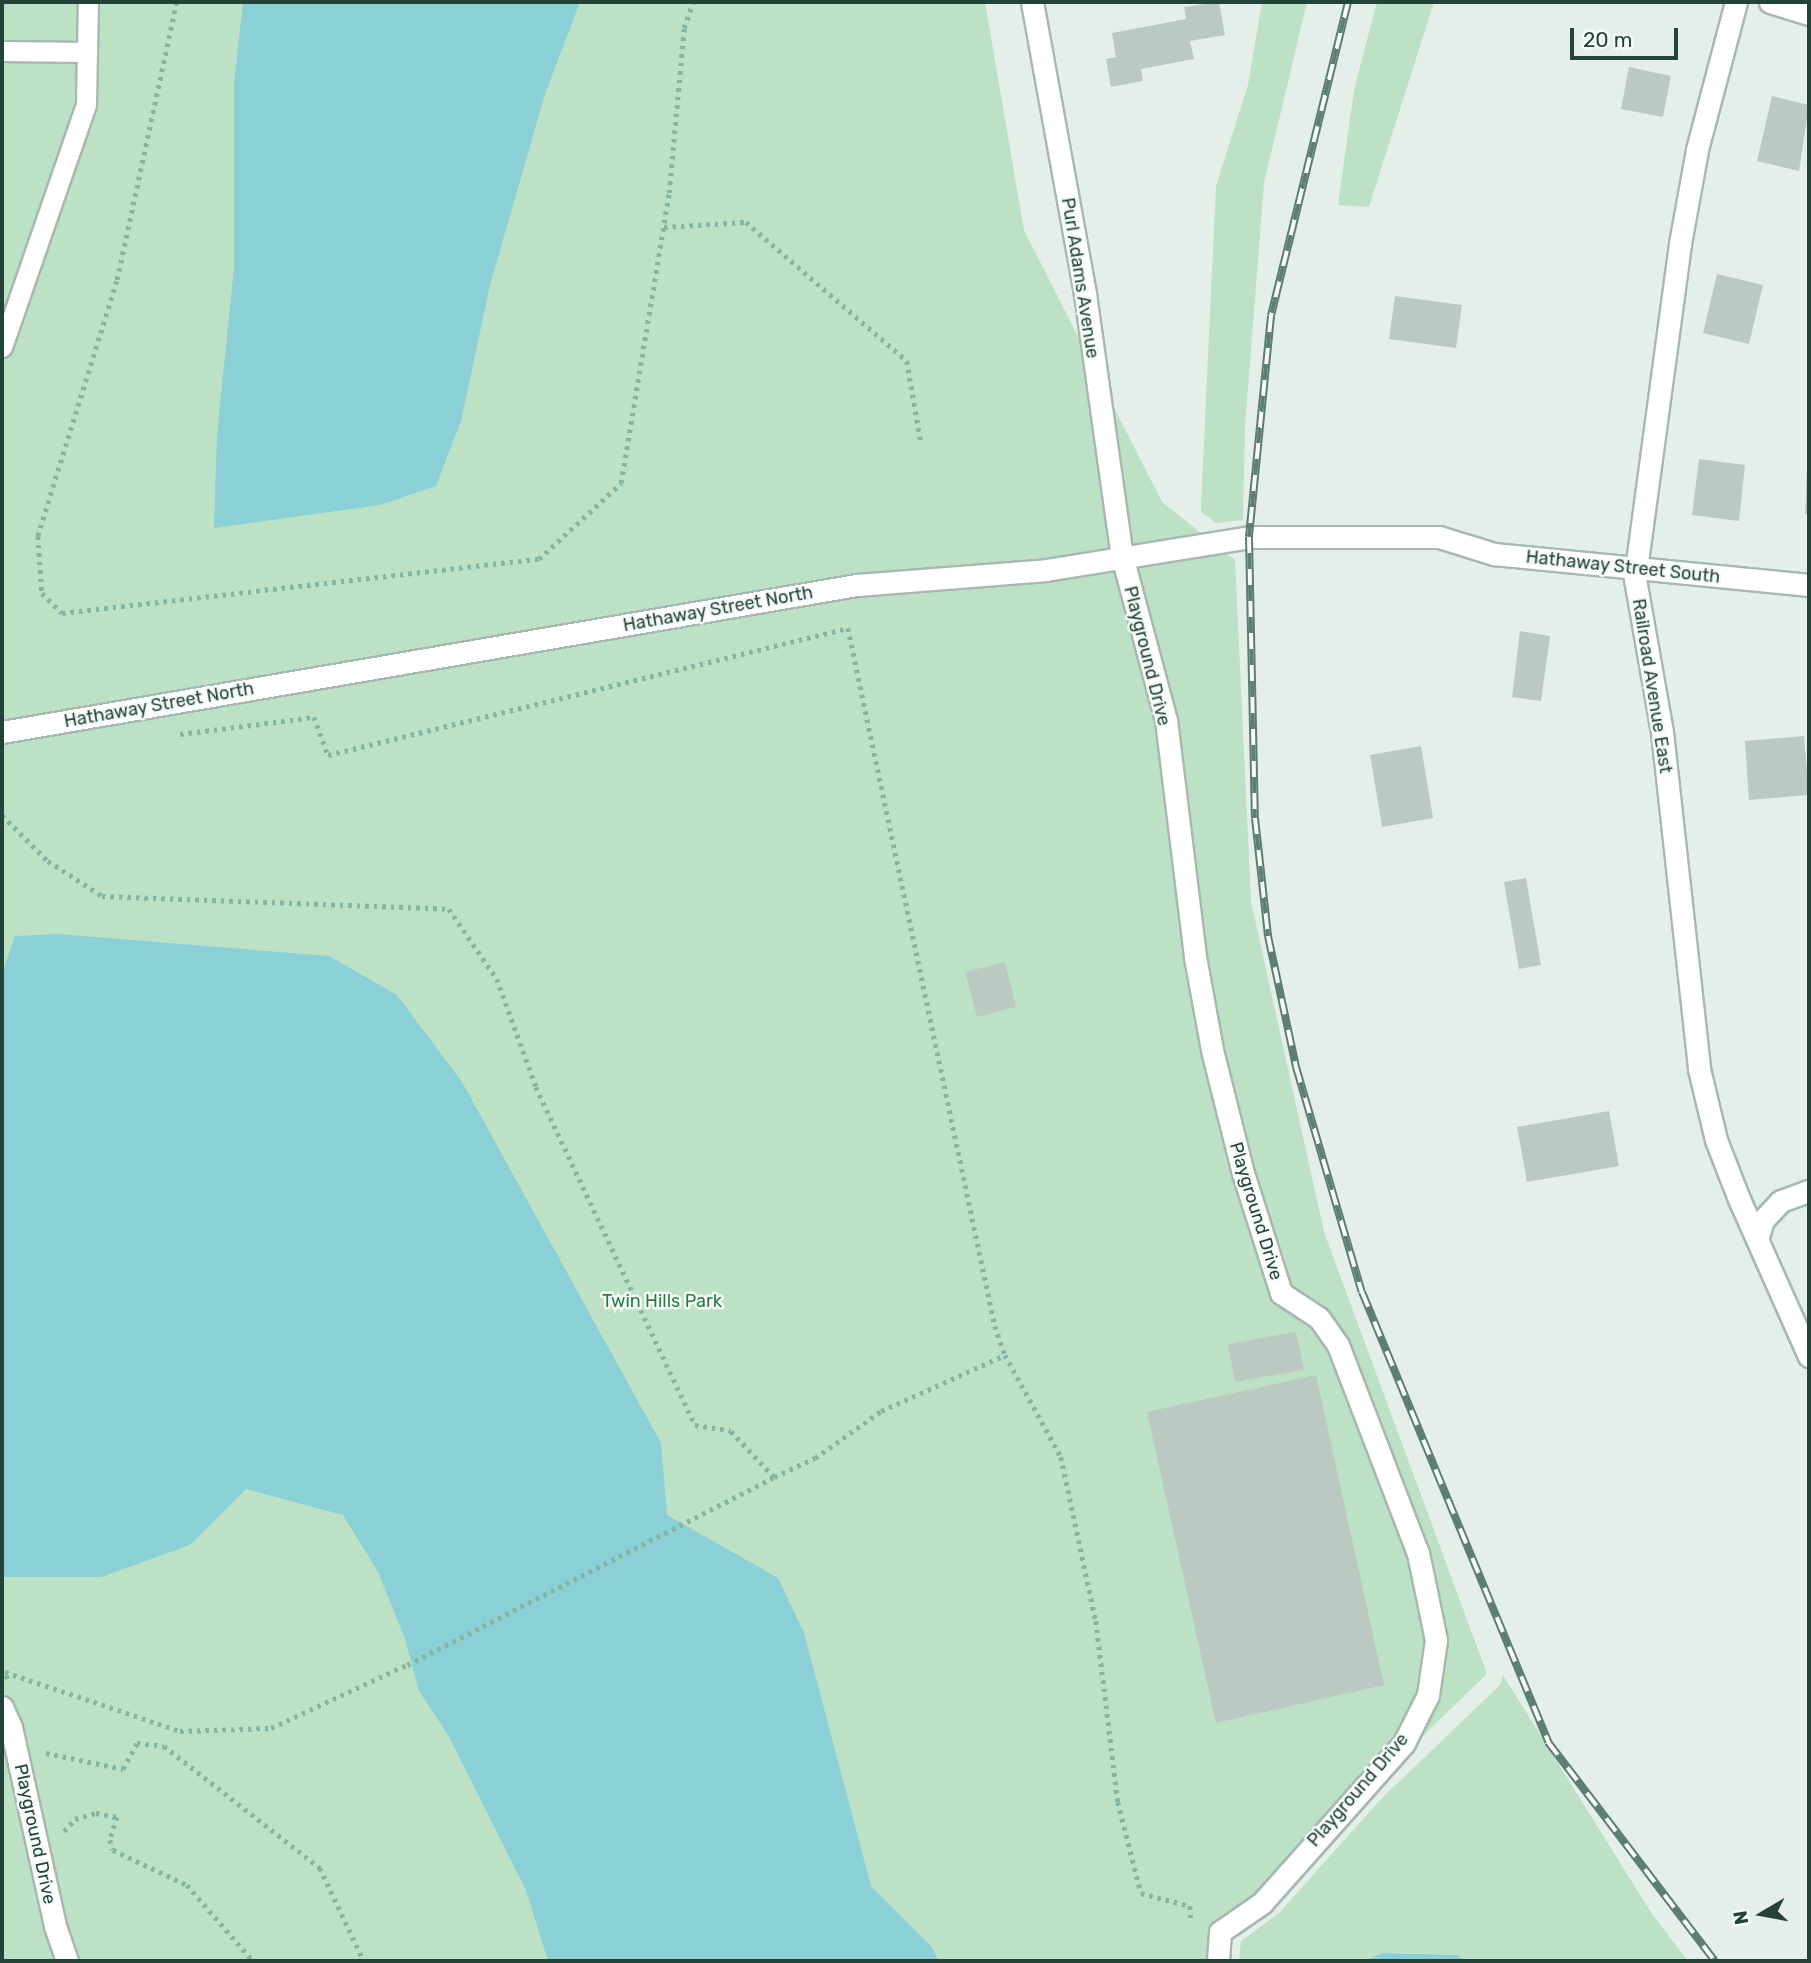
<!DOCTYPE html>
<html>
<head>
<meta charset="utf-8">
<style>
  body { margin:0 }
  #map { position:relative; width:1811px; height:1963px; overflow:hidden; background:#e5efea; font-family:Rubik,sans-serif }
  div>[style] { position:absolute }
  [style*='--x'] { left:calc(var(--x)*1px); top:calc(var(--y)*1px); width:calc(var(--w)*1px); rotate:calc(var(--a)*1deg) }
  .green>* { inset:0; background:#bde1c5 }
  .water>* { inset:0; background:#8bcfd7 }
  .building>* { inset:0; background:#bacac3 }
  .path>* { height:4.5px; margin-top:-2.25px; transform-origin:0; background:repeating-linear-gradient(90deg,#84b4a2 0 3.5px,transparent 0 8.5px) }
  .roads { filter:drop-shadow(2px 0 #a7b8b1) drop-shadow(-2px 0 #a7b8b1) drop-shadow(0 2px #a7b8b1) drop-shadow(0 -2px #a7b8b1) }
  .service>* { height:19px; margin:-9.5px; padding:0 9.5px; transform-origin:9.5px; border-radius:9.5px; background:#fff }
  .minor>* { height:21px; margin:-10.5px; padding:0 10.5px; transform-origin:10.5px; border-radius:10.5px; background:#fff }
  .rail>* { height:8px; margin-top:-4px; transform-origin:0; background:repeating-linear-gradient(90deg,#f6fbf8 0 16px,#5d7e73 0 32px); box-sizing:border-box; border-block:2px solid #5d7e73 }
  span { translate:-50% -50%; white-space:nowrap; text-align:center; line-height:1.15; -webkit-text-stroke:5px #f6fbf8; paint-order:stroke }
  .street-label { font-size:18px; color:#234338 }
  .park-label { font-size:18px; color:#2a7c45 }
  .frame { position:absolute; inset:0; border:4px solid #234338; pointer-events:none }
  .north { position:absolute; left:1727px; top:1879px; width:70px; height:70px; -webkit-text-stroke:5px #f6fbf8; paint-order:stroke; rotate:260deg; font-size:19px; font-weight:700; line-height:28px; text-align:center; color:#234338 }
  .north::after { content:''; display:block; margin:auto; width:24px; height:32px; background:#234338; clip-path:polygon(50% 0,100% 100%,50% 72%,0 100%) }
  .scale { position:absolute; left:1570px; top:28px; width:108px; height:32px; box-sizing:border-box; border:4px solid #234338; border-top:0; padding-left:9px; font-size:21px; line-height:24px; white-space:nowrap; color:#234338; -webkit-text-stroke:5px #f6fbf8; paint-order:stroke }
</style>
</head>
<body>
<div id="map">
  <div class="green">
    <div style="clip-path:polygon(2px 2px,985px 2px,1024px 230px,1162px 502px,1235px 560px,1251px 901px,1324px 1232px,1487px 1674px,1220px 1931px,1218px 1961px,2px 1961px)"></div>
    <div style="clip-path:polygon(1262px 2px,1307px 2px,1264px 183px,1245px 427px,1243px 520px,1216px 523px,1201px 512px,1201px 505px,1216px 186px,1248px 85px)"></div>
    <div style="clip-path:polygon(1377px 2px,1434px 2px,1369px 207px,1338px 205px,1354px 90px)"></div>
    <div style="clip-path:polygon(1503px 1675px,1652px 1914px,1688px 1961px,1466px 1961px,1457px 1955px,1382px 1953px,1364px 1961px,1239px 1961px,1241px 1941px,1279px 1913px,1381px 1799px,1500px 1685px)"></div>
  </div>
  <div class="water">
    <div style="clip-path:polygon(243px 2px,580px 2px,545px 94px,490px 285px,461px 421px,436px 486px,380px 505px,214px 528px,217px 435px,234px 267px,234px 84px)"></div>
    <div style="clip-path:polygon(57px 934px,329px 956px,397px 995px,462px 1082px,661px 1443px,667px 1515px,778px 1578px,804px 1633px,871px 1886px,930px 1945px,939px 1961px,548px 1961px,526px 1890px,448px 1735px,419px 1691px,405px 1639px,378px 1572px,343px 1515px,246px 1489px,190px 1545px,101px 1577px,2px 1577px,2px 974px,15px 936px)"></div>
    <div style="clip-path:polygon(1382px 1953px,1457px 1955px,1466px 1961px,1364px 1961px)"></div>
  </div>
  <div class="building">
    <div style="clip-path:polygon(1219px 2px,1225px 35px,1190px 41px,1194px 59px,1141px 69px,1143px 81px,1111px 87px,1106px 59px,1116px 57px,1112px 33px,1186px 19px,1184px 7px)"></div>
    <div style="clip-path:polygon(1629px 67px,1671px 76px,1663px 117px,1621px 109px)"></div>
    <div style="clip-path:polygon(1772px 96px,1809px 105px,1799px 171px,1757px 161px)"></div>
    <div style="clip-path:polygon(1717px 274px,1763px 285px,1749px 344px,1703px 333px)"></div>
    <div style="clip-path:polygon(1395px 296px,1462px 305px,1456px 348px,1389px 339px)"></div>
    <div style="clip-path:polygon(1699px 459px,1745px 465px,1739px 521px,1692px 515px)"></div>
    <div style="clip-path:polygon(1807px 471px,1809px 471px,1809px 514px,1805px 514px)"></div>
    <div style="clip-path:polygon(1520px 631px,1550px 636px,1541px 701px,1512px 697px)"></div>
    <div style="clip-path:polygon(1804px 736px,1809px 795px,1749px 800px,1745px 741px)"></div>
    <div style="clip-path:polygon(1421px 746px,1433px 818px,1382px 827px,1370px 755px)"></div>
    <div style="clip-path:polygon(1526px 878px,1541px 965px,1519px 969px,1504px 882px)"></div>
    <div style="clip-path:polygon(1005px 962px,1016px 1007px,977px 1017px,965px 972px)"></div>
    <div style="clip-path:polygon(1609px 1111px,1619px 1166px,1527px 1182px,1517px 1127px)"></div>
    <div style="clip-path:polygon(1296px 1332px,1304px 1370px,1235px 1382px,1228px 1344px)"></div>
    <div style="clip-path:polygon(1316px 1375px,1384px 1685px,1216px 1723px,1147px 1412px)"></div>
  </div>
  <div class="path">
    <div style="--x:177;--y:2;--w:285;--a:102.1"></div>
    <div style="--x:117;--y:281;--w:267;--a:107.2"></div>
    <div style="--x:38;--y:536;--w:57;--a:86"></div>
    <div style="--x:42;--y:593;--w:28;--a:45"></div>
    <div style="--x:62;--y:613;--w:480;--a:-6.5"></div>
    <div style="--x:539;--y:559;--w:112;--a:-42.8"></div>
    <div style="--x:621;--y:483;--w:294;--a:-80.6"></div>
    <div style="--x:669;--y:193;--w:166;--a:-84.8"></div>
    <div style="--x:684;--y:28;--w:28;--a:-71"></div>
    <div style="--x:664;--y:227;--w:82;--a:-3.5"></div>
    <div style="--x:746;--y:222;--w:213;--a:40.8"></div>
    <div style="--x:907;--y:361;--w:83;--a:80.3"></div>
    <div style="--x:180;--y:734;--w:135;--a:-7.2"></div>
    <div style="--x:314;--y:717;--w:40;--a:69.8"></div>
    <div style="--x:328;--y:755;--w:535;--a:-13.72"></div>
    <div style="--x:848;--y:628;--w:713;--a:78.11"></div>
    <div style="--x:995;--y:1326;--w:31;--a:71"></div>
    <div style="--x:2;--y:815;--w:65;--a:45"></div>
    <div style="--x:48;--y:861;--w:64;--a:32.9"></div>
    <div style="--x:102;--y:896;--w:347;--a:2.1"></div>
    <div style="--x:449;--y:909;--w:85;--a:55.6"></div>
    <div style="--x:497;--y:979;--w:115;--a:70.1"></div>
    <div style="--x:536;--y:1087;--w:374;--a:64.8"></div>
    <div style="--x:695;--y:1425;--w:36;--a:9"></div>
    <div style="--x:731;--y:1431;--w:63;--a:46.9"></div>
    <div style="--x:774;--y:1477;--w:45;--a:-24.9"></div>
    <div style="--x:815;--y:1458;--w:81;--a:-35.5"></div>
    <div style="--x:881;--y:1411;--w:136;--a:-24.3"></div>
    <div style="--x:1005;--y:1355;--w:116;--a:61.2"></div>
    <div style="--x:1061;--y:1457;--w:168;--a:78"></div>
    <div style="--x:1096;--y:1621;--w:182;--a:83.1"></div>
    <div style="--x:1118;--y:1802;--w:94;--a:75.8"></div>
    <div style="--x:1141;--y:1893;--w:51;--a:14.9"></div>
    <div style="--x:1190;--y:1906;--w:17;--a:87"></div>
    <div style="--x:7;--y:1679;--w:7;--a:-106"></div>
    <div style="--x:5;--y:1672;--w:185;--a:18.6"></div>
    <div style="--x:180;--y:1731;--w:91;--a:-1.9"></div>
    <div style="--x:271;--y:1728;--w:150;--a:-24.9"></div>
    <div style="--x:407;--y:1665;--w:412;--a:-27.1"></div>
    <div style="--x:46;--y:1753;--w:79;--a:11.7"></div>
    <div style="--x:123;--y:1769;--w:30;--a:-62"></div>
    <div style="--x:137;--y:1743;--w:27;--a:6"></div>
    <div style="--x:164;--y:1746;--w:198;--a:38"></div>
    <div style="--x:320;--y:1868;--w:103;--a:64.7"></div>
    <div style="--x:64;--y:1831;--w:16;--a:-47"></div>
    <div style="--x:75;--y:1819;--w:22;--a:-16"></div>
    <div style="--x:96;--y:1813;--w:21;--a:11"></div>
    <div style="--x:117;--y:1817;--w:24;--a:107"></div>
    <div style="--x:110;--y:1840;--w:10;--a:73"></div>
    <div style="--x:113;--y:1850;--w:82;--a:25.3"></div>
    <div style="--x:187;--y:1885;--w:101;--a:49"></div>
  </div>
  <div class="roads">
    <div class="service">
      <div style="--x:2;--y:51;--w:84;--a:0.7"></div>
      <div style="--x:2;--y:347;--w:257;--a:-70.9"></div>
      <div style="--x:86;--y:104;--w:102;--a:-88.9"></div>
    </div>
    <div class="minor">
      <div style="--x:1032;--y:2;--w:297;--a:79.7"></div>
      <div style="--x:1085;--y:294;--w:265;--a:82"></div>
      <div style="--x:1122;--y:556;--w:170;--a:75"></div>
      <div style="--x:1166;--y:720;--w:239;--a:83"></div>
      <div style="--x:1195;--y:957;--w:95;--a:79.6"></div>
      <div style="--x:1212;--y:1050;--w:127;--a:75.9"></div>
      <div style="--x:1243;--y:1173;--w:126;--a:72.4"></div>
      <div style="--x:1281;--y:1293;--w:45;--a:33.3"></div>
      <div style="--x:1319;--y:1318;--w:33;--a:55"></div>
      <div style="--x:1338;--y:1345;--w:223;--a:69"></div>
      <div style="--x:1418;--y:1553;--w:89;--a:78.3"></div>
      <div style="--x:1436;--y:1640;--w:56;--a:98.3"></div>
      <div style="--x:1428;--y:1695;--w:54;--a:116.6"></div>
      <div style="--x:1404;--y:1743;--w:214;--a:131.6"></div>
      <div style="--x:1262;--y:1903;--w:51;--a:145.4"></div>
      <div style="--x:1220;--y:1932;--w:29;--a:94"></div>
      <div style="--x:1736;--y:2;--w:153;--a:104.8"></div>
      <div style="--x:1697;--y:150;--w:96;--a:100.3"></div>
      <div style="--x:1680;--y:244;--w:338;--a:97.7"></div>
      <div style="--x:1635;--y:579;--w:155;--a:80"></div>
      <div style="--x:1662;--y:732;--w:339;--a:83.7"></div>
      <div style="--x:1699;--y:1069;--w:73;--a:76.5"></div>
      <div style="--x:1716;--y:1140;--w:63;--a:68.7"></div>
      <div style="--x:1739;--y:1199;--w:172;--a:66"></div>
      <div style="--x:1770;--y:2;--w:41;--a:17.1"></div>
      <div style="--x:2;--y:732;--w:868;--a:-9.76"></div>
      <div style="--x:857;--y:585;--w:190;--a:-4.5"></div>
      <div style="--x:1046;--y:570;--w:206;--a:-9.2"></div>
      <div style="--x:1249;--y:537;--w:190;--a:0"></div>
      <div style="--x:1439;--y:537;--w:58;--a:17.2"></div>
      <div style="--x:1494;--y:554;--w:317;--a:5.6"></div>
      <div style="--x:1758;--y:1237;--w:18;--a:-74"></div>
      <div style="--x:1763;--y:1220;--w:26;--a:-47"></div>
      <div style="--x:1781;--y:1201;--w:30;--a:-20"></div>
      <div style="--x:2;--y:1707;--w:22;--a:66"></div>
      <div style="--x:11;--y:1727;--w:204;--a:77.5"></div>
      <div style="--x:55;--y:1926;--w:37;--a:71"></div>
    </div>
  </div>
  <div class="rail">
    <div style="--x:1348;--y:2;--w:323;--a:103.8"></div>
    <div style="--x:1271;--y:316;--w:222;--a:95.7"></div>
    <div style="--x:1249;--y:537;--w:281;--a:88.8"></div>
    <div style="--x:1255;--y:818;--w:119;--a:83.7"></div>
    <div style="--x:1268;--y:936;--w:134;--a:77.9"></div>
    <div style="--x:1296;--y:1067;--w:234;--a:73.7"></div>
    <div style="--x:1362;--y:1292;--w:487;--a:67.5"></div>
    <div style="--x:1548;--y:1742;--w:275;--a:52.7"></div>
  </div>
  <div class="street-label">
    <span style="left:1080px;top:278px;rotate:81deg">Purl Adams Avenue</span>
    <span style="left:1623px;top:567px;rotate:6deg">Hathaway Street South</span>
    <span style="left:718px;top:609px;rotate:-10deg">Hathaway Street North</span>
    <span style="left:1147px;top:656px;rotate:76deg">Playground Drive</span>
    <span style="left:1652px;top:686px;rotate:81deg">Railroad Avenue East</span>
    <span style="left:159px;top:705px;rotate:-10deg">Hathaway Street North</span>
    <span style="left:1256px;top:1211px;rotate:73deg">Playground Drive</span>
    <span style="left:1358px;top:1790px;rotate:-49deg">Playground Drive</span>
    <span style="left:35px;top:1834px;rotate:78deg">Playground Drive</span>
  </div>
  <div class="park-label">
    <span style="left:662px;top:1301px">Twin Hills Park</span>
  </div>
  <div class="frame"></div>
  <div class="north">N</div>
  <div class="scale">20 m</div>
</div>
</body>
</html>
